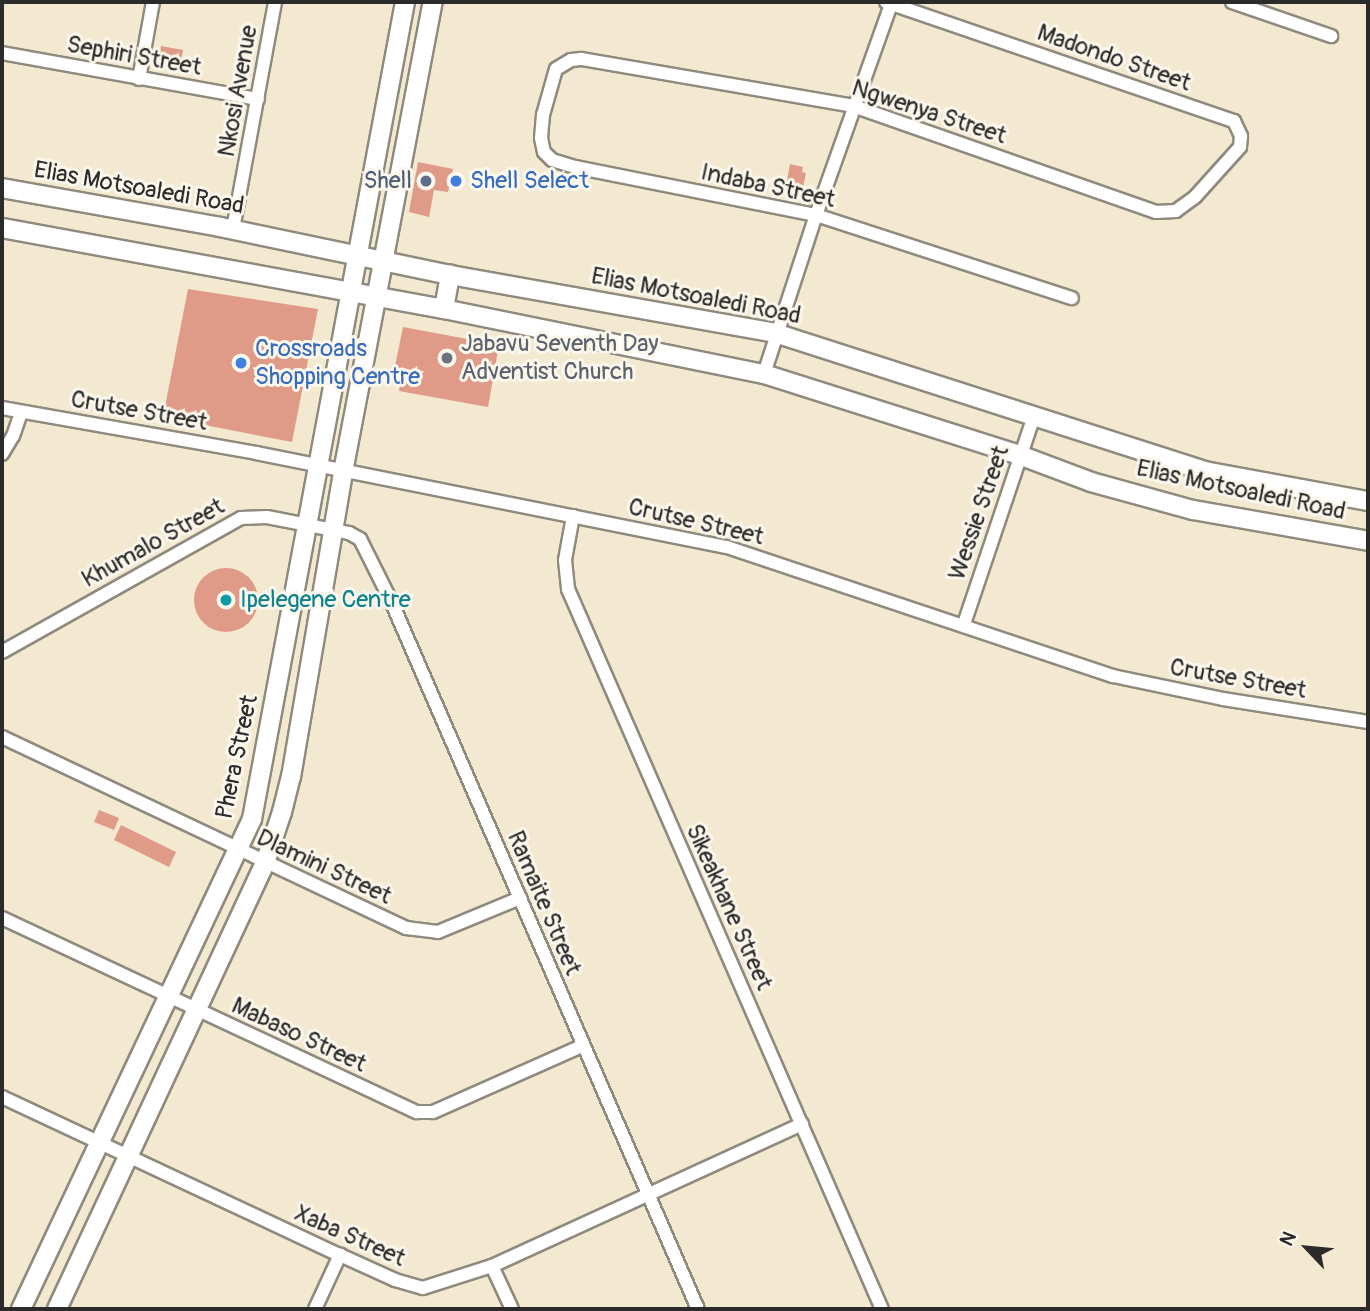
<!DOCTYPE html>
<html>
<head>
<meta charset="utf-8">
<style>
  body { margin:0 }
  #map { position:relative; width:1370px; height:1311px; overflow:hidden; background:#f3e8d0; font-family:Pangolin,sans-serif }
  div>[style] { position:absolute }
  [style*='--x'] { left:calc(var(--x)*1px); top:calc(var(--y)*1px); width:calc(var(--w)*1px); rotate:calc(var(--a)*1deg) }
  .building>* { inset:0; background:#df9a88 }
  .round { border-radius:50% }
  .roads { filter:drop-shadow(2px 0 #8f8a7e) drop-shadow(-2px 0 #8f8a7e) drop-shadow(0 2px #8f8a7e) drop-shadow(0 -2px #8f8a7e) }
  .street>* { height:12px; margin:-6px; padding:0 6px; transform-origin:6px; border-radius:6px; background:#fff }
  .secondary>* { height:18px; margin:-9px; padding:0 9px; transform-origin:9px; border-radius:9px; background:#fff }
  .dots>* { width:19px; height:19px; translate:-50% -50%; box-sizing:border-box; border:4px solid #fbf7ec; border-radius:50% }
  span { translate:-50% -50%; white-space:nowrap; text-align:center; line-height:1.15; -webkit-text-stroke:6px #fbf7ec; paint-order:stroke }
  .street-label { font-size:24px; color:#2b2b2b }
  .service-label { font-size:24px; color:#4e5e75 }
  .right { translate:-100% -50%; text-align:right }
  .shop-label { font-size:24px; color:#366cbe }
  .left { translate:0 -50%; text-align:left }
  .worship-label { font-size:24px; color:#5b616d }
  .culture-label { font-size:24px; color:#0d838f }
  .frame { position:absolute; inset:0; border:4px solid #2b2b2b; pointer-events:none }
  .north { position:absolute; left:1272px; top:1213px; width:70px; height:70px; -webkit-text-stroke:5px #fbf7ec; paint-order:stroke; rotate:296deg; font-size:19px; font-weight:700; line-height:28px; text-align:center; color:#2b2b2b }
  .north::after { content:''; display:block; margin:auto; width:24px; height:32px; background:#2b2b2b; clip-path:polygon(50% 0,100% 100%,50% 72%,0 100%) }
</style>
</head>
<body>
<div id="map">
  <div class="building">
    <div style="clip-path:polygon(161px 46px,183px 50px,179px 70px,158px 65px)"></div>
    <div style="clip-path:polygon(418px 162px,453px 169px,448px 192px,434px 190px,429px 217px,409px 212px)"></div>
    <div style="clip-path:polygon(790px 164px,803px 167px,802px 172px,806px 173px,802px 192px,797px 191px,796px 194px,785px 192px)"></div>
    <div style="clip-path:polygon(188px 289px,318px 309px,292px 442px,163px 417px)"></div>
    <div style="clip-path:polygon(403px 327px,499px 345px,488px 407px,399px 391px,402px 373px,394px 371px)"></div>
    <div class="round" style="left:194px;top:568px;width:64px;height:64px"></div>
    <div style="clip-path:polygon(99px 810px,119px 818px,114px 830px,94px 822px)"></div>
    <div style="clip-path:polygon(121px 825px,176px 852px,169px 867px,114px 840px)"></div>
  </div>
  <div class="roads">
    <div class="street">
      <div style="--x:886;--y:2;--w:368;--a:18.9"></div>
      <div style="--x:1234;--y:121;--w:17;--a:65"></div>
      <div style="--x:1241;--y:136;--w:11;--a:95"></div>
      <div style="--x:1240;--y:147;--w:67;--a:132"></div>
      <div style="--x:1195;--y:197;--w:24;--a:144"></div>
      <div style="--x:1176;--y:211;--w:20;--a:177"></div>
      <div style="--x:1156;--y:212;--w:320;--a:-160.7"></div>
      <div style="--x:854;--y:106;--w:277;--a:-170.2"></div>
      <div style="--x:581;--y:59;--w:10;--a:174"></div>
      <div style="--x:571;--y:60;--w:17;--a:149"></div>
      <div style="--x:556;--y:69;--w:48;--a:105.8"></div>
      <div style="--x:543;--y:115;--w:23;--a:95"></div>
      <div style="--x:541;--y:138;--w:14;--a:78"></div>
      <div style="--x:544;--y:152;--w:11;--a:45"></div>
      <div style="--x:552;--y:160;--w:24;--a:17"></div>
      <div style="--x:575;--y:167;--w:246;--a:11.3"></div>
      <div style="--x:816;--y:215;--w:269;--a:18"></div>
      <div style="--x:1232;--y:2;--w:105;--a:19"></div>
      <div style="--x:2;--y:53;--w:260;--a:10.2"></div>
      <div style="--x:139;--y:79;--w:78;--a:-79.7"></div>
      <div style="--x:233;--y:229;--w:231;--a:-79.5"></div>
      <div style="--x:764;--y:374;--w:167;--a:-71.9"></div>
      <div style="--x:816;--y:215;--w:226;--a:-70.4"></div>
      <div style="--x:2;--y:408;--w:258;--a:10"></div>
      <div style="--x:256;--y:453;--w:480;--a:11.3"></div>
      <div style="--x:727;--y:547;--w:407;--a:18.5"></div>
      <div style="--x:1113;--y:676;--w:112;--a:11.8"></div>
      <div style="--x:1223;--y:699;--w:147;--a:9"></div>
      <div style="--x:2;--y:454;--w:21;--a:-59"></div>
      <div style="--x:13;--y:436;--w:24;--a:-71"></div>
      <div style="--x:573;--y:516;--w:45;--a:100.3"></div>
      <div style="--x:565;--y:560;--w:29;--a:84"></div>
      <div style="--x:568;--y:589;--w:785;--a:66.44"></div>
      <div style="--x:964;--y:624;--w:219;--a:-71.4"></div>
      <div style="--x:2;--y:652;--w:274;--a:-29.3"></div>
      <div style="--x:241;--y:518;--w:26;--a:-2"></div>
      <div style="--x:267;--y:517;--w:84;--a:11"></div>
      <div style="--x:349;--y:533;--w:13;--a:29"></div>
      <div style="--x:360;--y:539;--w:72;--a:63.4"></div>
      <div style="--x:392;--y:603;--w:769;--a:66.57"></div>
      <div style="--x:2;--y:737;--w:447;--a:25.3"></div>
      <div style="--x:406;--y:928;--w:32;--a:7"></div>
      <div style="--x:438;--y:932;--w:89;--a:-22.5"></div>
      <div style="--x:2;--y:918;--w:458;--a:25.1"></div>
      <div style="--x:417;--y:1112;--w:16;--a:0"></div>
      <div style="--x:433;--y:1112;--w:163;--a:-23.9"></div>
      <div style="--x:2;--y:1097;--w:373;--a:25.1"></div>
      <div style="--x:340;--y:1255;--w:60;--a:24.4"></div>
      <div style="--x:395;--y:1280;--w:29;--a:16"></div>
      <div style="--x:423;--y:1288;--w:72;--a:-17.7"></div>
      <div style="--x:492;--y:1266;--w:341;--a:-24.6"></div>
      <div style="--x:492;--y:1266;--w:47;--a:65.1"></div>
      <div style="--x:315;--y:1309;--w:60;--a:-65.2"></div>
    </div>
    <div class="secondary">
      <div style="--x:2;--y:188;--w:221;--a:10.1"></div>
      <div style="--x:220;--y:227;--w:235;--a:11.8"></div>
      <div style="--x:450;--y:275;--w:330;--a:10.1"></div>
      <div style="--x:775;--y:333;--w:451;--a:17.8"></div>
      <div style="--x:1204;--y:471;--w:167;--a:10.4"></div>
      <div style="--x:2;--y:228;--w:449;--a:10.4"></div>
      <div style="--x:444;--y:309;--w:327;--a:11.5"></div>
      <div style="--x:764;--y:374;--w:271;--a:17.6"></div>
      <div style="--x:1022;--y:456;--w:74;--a:20.6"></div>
      <div style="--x:1091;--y:482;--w:106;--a:15.4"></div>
      <div style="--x:1193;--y:510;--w:178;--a:10"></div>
      <div style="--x:444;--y:309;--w:35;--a:-80"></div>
      <div style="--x:21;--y:1309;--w:542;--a:-64.76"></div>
      <div style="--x:252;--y:819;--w:831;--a:-79.39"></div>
      <div style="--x:57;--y:1309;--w:492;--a:-65"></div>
      <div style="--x:265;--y:863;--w:54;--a:-71.6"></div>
      <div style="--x:282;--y:812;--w:36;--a:-76"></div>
      <div style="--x:291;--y:777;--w:309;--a:-80.3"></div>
      <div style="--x:343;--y:472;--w:479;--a:-79.2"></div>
    </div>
  </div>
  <div class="dots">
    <div style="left:426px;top:181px;background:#5c6f8a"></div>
    <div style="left:456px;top:181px;background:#3f7fe0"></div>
    <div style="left:447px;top:358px;background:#6b7280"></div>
    <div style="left:241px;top:363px;background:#3f7fe0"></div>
    <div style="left:226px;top:600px;background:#0f9aa8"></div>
  </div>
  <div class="street-label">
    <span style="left:134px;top:56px;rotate:10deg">Sephiri Street</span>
    <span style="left:1114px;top:58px;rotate:19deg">Madondo Street</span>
    <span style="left:238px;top:91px;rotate:-80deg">Nkosi Avenue</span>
    <span style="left:929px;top:112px;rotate:18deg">Ngwenya Street</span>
    <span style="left:768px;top:186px;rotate:12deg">Indaba Street</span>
    <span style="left:139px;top:188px;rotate:10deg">Elias Motsoaledi Road</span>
    <span style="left:696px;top:296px;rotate:11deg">Elias Motsoaledi Road</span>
    <span style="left:139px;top:411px;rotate:10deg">Crutse Street</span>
    <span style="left:1241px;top:490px;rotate:12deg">Elias Motsoaledi Road</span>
    <span style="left:979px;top:513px;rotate:-71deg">Wessie Street</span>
    <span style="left:696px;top:522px;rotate:13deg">Crutse Street</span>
    <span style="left:153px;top:543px;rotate:-29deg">Khumalo Street</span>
    <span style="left:1238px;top:679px;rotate:10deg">Crutse Street</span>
    <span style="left:237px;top:757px;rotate:-78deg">Phera Street</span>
    <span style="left:324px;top:867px;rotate:25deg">Dlamini Street</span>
    <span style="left:544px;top:903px;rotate:67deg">Ramaite Street</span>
    <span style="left:729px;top:907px;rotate:66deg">Sikeakhane Street</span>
    <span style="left:299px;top:1035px;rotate:25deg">Mabaso Street</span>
    <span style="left:350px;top:1236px;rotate:24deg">Xaba Street</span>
  </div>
  <div class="service-label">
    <span class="right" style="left:412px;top:181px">Shell</span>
  </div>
  <div class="shop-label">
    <span class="left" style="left:470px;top:181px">Shell Select</span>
    <span class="left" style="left:255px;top:363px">Crossroads<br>Shopping Centre</span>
  </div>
  <div class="worship-label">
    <span class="left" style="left:461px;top:358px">Jabavu Seventh Day<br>Adventist Church</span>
  </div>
  <div class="culture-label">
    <span class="left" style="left:240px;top:600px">Ipelegene Centre</span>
  </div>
  <div class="frame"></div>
  <div class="north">N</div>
</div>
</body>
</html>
